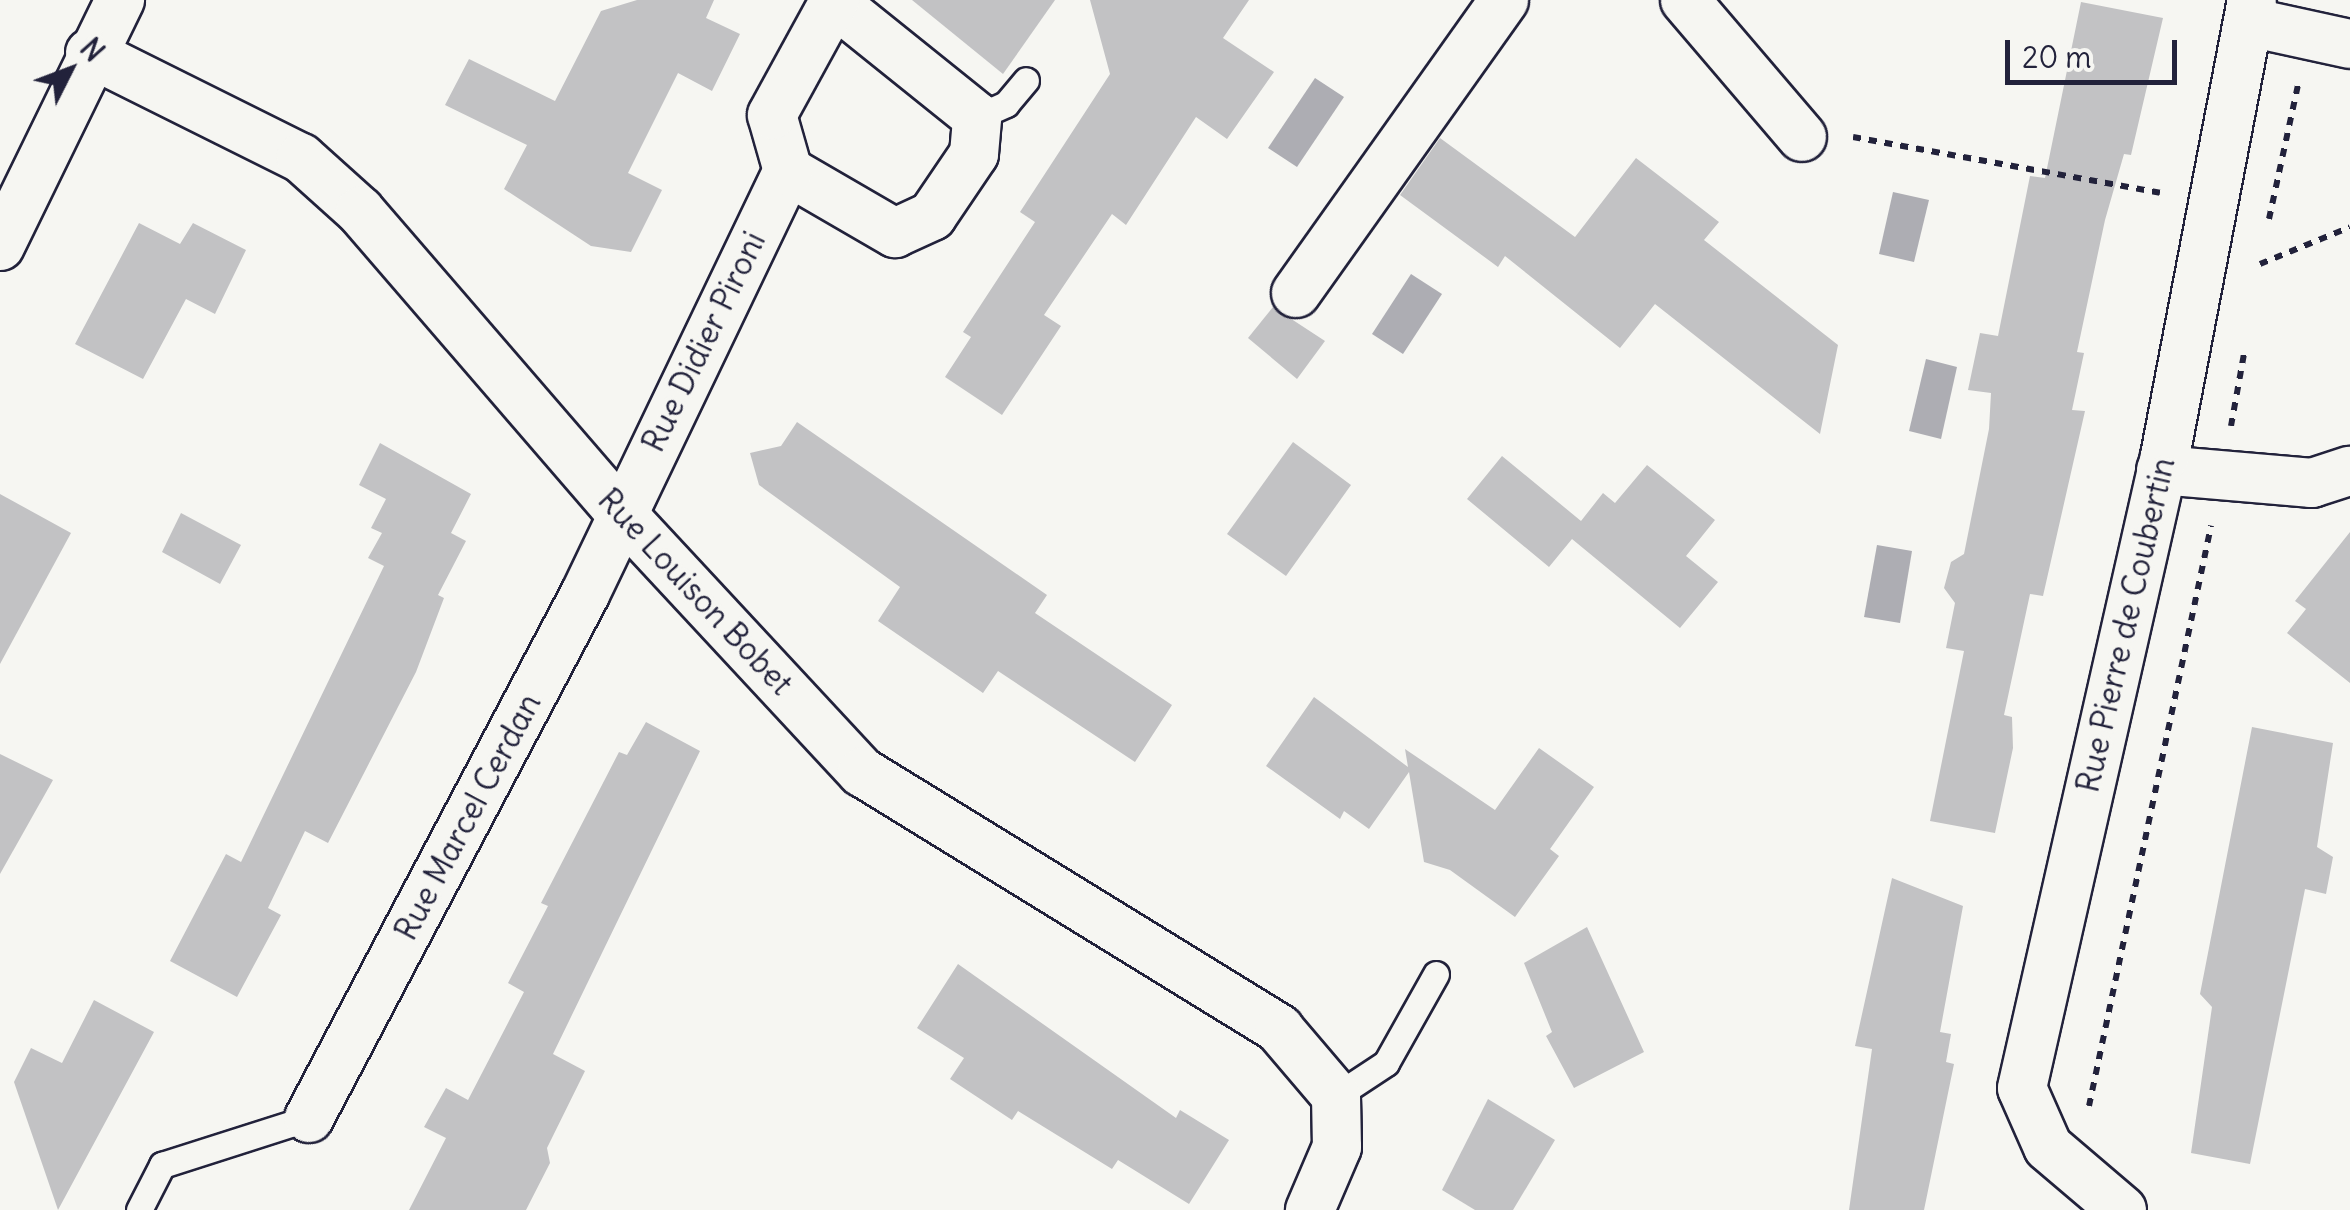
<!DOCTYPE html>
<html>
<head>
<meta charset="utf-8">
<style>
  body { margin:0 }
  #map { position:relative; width:2350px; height:1210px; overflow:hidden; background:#f6f6f2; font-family:Delius,sans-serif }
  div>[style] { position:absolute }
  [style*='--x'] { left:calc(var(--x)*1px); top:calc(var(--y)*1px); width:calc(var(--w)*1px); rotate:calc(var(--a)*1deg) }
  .water>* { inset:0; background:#adadb3 }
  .building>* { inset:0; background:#c2c2c4 }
  .path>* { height:6px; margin-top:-3px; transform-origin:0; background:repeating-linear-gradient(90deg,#22223b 0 8px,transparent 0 16px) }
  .roads { filter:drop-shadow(2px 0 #22223b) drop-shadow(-2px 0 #22223b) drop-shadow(0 2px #22223b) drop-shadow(0 -2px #22223b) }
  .service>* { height:25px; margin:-12.5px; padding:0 12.5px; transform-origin:12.5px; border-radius:12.5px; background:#f6f6f2 }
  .minor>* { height:48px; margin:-24px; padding:0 24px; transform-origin:24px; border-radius:24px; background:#f6f6f2 }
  span { translate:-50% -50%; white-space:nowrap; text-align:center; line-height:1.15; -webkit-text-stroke:8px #f6f6f2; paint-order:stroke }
  .street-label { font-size:32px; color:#22223b }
  .north { position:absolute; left:20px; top:20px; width:100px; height:100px; -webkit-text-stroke:8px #f6f6f2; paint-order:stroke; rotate:48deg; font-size:28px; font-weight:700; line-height:40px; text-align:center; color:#22223b }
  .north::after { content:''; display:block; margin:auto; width:35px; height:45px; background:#22223b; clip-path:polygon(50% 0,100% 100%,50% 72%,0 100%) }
  .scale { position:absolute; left:2005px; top:40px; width:172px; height:45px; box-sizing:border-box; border:5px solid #22223b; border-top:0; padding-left:12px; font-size:30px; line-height:35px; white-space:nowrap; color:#22223b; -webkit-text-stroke:8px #f6f6f2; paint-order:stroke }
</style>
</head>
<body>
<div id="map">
  <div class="water">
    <div style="clip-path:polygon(1315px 78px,1344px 97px,1297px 167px,1268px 148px)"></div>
    <div style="clip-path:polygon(1893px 192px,1929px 200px,1914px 262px,1879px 254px)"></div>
    <div style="clip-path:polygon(1411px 274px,1442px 294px,1403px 354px,1372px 334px)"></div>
    <div style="clip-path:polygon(1926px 359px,1957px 367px,1941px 439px,1909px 431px)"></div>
    <div style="clip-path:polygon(1877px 545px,1912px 551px,1900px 623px,1864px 617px)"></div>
  </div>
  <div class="building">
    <div style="clip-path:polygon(637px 0,714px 0,706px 18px,740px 34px,712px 91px,678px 73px,628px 173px,662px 190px,631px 252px,591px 246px,504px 189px,527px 145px,445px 105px,469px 59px,555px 101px,601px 11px)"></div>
    <div style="clip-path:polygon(912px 0,1055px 0,1003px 74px)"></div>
    <div style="clip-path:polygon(1090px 0,1249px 0,1223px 38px,1274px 72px,1227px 139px,1196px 117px,1126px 225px,1112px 214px,1044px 315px,1061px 326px,1002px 415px,945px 377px,971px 337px,963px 332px,1035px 222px,1020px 212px,1110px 74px)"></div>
    <div style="clip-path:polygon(2081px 2px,2163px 18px,2131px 155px,2124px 154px,2105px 220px,2077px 352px,2084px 353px,2072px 410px,2085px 411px,2043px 596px,2030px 594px,2004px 715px,2012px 717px,2013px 748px,1995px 833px,1930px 821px,1964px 651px,1946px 648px,1955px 603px,1944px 588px,1951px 562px,1964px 554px,1989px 429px,1991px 393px,1968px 390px,1980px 333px,1998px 336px,2030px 176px,2045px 178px)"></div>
    <div style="clip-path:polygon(1440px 138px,1575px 237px,1636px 158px,1719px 222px,1704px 240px,1838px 345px,1820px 434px,1655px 304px,1620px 348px,1505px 256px,1498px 267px,1400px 195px)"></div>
    <div style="clip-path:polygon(139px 223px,180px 244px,193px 223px,246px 250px,215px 314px,186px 299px,143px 379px,75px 344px)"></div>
    <div style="clip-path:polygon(1273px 307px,1325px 341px,1297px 379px,1248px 338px)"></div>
    <div style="clip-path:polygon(797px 422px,1047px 595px,1035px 613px,1172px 705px,1135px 762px,998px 671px,983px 693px,878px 621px,900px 587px,759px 485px,750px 453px,781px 446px)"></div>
    <div style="clip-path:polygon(1293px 442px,1351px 485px,1286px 576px,1227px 534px)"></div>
    <div style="clip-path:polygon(380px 443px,471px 494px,451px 533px,466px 541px,438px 595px,444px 598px,416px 672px,328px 843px,305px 831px,268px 908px,281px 915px,237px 997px,170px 961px,226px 854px,241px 862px,384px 566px,368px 558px,382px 533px,371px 528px,386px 499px,359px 485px)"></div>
    <div style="clip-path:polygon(1502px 456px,1581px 521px,1603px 493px,1615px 503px,1647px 465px,1715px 520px,1686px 556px,1718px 582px,1680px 628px,1572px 539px,1549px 567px,1467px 499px)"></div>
    <div style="clip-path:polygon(0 494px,71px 533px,0 664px)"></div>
    <div style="clip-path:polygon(181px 513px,241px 545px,220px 584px,162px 552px)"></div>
    <div style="clip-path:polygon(2350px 532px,2350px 683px,2287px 633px,2306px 609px,2295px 601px)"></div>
    <div style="clip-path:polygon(1314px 697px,1408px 767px,1405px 749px,1495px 810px,1539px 748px,1594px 787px,1550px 849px,1559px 856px,1515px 917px,1450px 870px,1424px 862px,1409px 772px,1369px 829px,1344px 811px,1340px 819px,1266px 766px)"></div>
    <div style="clip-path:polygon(646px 722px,700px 751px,553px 1054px,585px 1071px,547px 1148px,550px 1163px,526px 1210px,409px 1210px,446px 1138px,424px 1127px,446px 1088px,468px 1100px,524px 992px,508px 983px,548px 906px,541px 903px,619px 752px,627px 755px)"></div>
    <div style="clip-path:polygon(2252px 727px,2333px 743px,2317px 847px,2333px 857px,2326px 894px,2305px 889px,2250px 1164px,2191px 1153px,2212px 1007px,2200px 994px)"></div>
    <div style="clip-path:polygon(0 754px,53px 780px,0 874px)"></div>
    <div style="clip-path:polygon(1892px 878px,1963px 906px,1940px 1032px,1951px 1034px,1946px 1062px,1954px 1064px,1924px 1210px,1849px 1210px,1872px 1049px,1855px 1046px)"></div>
    <div style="clip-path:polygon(1587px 927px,1644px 1052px,1574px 1088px,1546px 1036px,1552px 1032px,1524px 963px)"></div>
    <div style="clip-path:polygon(958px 964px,1176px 1118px,1180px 1110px,1229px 1140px,1189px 1204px,1118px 1160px,1112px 1169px,1018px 1111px,1012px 1120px,950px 1079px,964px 1058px,917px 1028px)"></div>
    <div style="clip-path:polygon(94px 1000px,154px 1032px,58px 1210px,14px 1082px,31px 1048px,62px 1063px)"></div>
    <div style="clip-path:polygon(1488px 1099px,1555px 1140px,1513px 1210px,1475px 1210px,1442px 1190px)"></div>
  </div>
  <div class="path">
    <div style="--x:1853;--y:137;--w:312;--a:10.3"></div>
    <div style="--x:2269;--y:219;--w:137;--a:-77.8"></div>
    <div style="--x:2260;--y:264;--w:97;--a:-22.3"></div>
    <div style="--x:2231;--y:426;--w:73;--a:-79.8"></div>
    <div style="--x:2089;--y:1106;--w:593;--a:-78.12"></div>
  </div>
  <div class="roads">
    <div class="service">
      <div style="--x:977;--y:117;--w:32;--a:-24"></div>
      <div style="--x:1006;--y:104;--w:31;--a:-50"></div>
      <div style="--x:1336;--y:1096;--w:60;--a:-33.4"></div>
      <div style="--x:1386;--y:1063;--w:102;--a:-60.7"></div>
      <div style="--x:139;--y:1210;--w:51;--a:-62.9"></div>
      <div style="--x:162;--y:1165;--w:154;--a:-17.7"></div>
    </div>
    <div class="minor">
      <div style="--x:1685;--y:0;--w:180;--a:49.5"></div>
      <div style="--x:2249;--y:22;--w:103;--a:12.3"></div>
      <div style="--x:90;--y:53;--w:236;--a:26.5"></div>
      <div style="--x:301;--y:158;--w:79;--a:41.9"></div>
      <div style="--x:360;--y:211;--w:399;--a:49.2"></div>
      <div style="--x:621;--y:513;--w:354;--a:47.1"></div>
      <div style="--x:862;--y:772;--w:490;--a:31.6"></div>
      <div style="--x:1279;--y:1029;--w:88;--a:49.6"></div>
      <div style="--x:1336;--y:1096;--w:51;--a:88.9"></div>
      <div style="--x:1337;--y:1147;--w:69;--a:113.2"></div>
      <div style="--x:788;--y:171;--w:124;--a:30.1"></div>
      <div style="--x:895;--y:233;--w:41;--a:-24.7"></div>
      <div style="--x:932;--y:216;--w:75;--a:-55.9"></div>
      <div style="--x:974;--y:154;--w:37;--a:-85"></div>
      <div style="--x:977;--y:117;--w:184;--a:-141.2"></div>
      <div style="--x:0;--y:246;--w:274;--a:-64"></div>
      <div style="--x:1296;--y:293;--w:359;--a:-54.6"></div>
      <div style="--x:2161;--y:470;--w:152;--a:4.9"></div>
      <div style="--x:2312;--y:483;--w:40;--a:-18"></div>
      <div style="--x:309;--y:1118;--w:592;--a:-62.22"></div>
      <div style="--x:585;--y:594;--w:469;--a:-64.4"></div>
      <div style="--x:788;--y:171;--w:58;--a:-105.9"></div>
      <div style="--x:772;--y:115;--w:131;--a:-61.3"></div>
      <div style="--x:2122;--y:1210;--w:97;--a:-139.6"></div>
      <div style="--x:2048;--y:1147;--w:64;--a:-113.8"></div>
      <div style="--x:2022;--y:1088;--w:648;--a:-77.25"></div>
      <div style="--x:2165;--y:456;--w:464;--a:-79.2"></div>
    </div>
  </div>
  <div class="street-label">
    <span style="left:704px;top:342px;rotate:-64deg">Rue Didier Pironi</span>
    <span style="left:695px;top:592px;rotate:47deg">Rue Louison Bobet</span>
    <span style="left:2126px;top:625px;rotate:-77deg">Rue Pierre de Coubertin</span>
    <span style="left:468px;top:817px;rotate:-62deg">Rue Marcel Cerdan</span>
  </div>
  <div class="north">N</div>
  <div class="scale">20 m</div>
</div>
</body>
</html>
